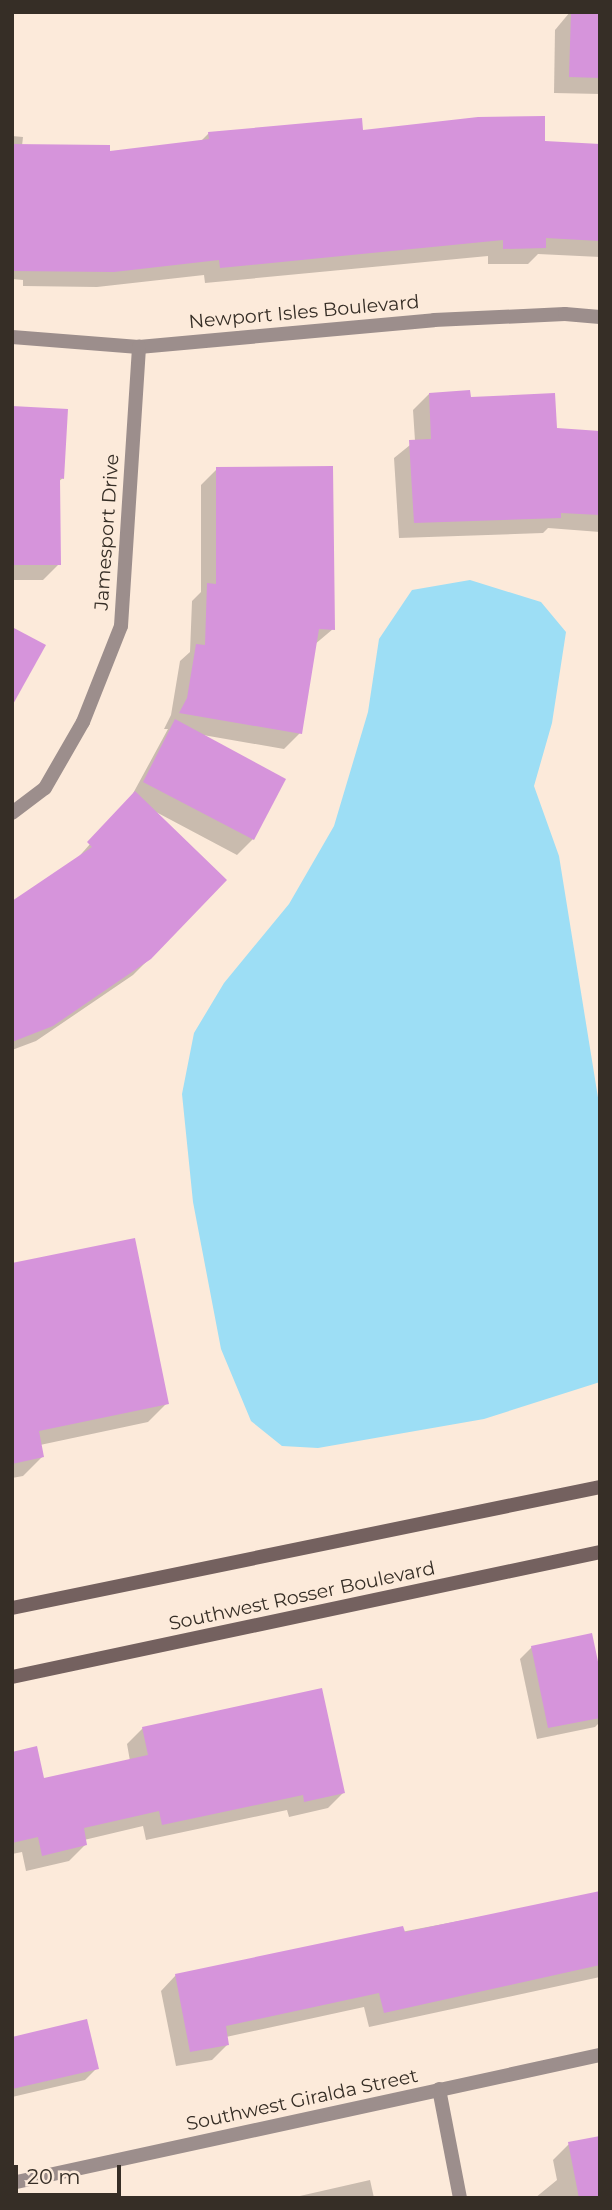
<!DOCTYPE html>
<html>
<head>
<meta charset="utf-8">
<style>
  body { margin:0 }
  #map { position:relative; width:612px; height:2210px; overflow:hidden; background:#fceada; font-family:Montserrat,sans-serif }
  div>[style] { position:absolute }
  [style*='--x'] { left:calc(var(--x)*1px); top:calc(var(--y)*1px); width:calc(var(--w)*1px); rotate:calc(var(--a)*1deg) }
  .water>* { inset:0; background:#9ddef5 }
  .shadow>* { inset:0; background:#0003 }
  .building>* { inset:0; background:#d694db }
  .street>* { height:14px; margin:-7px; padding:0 7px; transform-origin:7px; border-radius:7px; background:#9c8e8c }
  .secondary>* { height:14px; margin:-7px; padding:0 7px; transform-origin:7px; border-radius:7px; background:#74615f }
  span { translate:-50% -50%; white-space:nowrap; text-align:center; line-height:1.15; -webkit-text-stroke:6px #fceada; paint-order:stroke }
  .street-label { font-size:19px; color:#362e26 }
  .frame { position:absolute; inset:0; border:14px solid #362e26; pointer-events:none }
  .scale { position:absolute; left:14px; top:2165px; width:107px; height:32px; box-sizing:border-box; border:4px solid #362e26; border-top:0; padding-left:9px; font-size:21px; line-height:24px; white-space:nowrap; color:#362e26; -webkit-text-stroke:5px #fceada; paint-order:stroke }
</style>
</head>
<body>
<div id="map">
  <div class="water">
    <div style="clip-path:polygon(470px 580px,541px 602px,566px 632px,552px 723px,534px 786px,559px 856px,600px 1110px,600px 1382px,484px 1419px,318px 1448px,282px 1446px,251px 1421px,221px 1349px,193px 1202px,182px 1094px,194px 1033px,224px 983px,289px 904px,334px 826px,368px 712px,379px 639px,412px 590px)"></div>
  </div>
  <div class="shadow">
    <div style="clip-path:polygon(570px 12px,600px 12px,600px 94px,554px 93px,555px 30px)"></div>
    <div style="clip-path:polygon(362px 132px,600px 146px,600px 257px,538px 254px,528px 264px,488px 264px,488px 256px,205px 283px,204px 275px,97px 287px,23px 286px,23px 280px,12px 279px,12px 136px,23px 137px,22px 146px,108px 153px,201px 141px,209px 133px)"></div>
    <div style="clip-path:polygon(429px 394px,469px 399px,555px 429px,600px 432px,600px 532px,548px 528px,543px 533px,399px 538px,394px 458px,415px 441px,413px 410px)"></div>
    <div style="clip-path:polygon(12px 407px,63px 478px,58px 482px,59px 564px,43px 580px,12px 580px)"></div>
    <div style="clip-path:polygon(217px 469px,333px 629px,314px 645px,300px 733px,284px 749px,203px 735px,284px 779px,253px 839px,237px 855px,156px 812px,150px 958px,133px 975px,36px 1041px,12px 1050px,12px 906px,75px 861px,130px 799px,168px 729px,164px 729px,171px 715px,180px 661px,190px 652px,192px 601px,201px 592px,201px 485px)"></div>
    <div style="clip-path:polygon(12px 1265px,167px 1403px,148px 1422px,40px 1445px,42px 1457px,23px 1476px,12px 1478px)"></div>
    <div style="clip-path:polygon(532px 1647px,600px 1680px,600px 1722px,595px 1727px,537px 1739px,520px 1659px)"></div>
    <div style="clip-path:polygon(143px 1728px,344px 1792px,328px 1808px,289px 1817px,287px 1810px,146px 1840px,143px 1826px,84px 1840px,85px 1845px,69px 1861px,26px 1871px,22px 1852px,12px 1854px,12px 1753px,43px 1781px,130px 1761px,127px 1744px)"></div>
    <div style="clip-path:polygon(600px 1894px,600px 1977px,369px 2027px,364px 2007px,226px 2037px,227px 2045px,212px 2060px,176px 2066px,161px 1991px,176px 1975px)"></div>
    <div style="clip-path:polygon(12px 2038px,97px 2068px,85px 2080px,12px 2097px)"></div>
    <div style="clip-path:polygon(569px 2144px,600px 2198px,535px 2198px,557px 2180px,553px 2160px)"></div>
    <div style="clip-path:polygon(370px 2180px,374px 2198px,291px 2198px)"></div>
  </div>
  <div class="building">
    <div style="clip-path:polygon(571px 12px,600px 12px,600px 78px,569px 77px)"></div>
    <div style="clip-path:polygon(545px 116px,545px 141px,600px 144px,600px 241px,546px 238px,546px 248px,503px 249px,503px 240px,220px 268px,219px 260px,114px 272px,12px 271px,12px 144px,110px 145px,110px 151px,209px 139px,208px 132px,362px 118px,363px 130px,478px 117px)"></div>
    <div style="clip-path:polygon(470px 390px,471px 397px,555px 393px,557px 428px,600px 431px,600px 515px,561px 513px,561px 518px,414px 523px,409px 440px,431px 439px,429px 393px)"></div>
    <div style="clip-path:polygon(12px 406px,68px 409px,64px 479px,60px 478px,61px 565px,12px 565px)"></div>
    <div style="clip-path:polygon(333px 466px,335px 630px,319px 629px,302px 734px,179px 713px,187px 698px,196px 644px,205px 645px,207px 583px,216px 584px,216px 467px)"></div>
    <div style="clip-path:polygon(12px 627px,46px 645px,12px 706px)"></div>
    <div style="clip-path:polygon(175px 719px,286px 779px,254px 840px,143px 782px)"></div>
    <div style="clip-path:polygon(135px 791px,227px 880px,151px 959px,53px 1026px,12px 1042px,12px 901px,92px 847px,87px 842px)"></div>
    <div style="clip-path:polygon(135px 1238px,169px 1404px,39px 1431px,44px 1457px,12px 1464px,12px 1263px)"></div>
    <div style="clip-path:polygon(592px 1633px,600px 1671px,600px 1718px,548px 1728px,531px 1646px)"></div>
    <div style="clip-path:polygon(322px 1688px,345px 1793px,304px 1802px,303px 1795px,162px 1825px,159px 1811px,84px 1828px,87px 1845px,42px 1856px,38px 1837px,12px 1843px,12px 1752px,37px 1746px,44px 1778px,148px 1755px,142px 1727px)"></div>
    <div style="clip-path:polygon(600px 1891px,600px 1965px,384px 2013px,379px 1993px,226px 2026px,229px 2045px,190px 2052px,175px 1974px,403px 1926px,405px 1932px)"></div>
    <div style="clip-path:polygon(87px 2019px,99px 2069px,12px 2089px,12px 2037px)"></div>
    <div style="clip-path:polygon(600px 2136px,600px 2198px,579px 2198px,568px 2142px)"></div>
  </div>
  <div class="street">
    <div style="--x:12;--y:337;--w:127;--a:4.5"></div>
    <div style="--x:139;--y:347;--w:296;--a:-5.2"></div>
    <div style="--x:434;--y:320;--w:131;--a:-2.6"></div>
    <div style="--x:565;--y:314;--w:35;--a:5"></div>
    <div style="--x:12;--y:813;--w:41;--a:-37.1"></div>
    <div style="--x:45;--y:788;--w:76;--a:-60.1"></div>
    <div style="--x:83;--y:722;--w:103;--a:-68.4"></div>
    <div style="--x:121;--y:626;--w:280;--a:-86.3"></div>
    <div style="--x:439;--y:2089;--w:111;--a:79.1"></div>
    <div style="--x:12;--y:2183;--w:602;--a:-12.28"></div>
  </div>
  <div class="secondary">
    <div style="--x:12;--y:1608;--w:600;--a:-11.63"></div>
    <div style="--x:12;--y:1677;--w:601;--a:-12"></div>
  </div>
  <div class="street-label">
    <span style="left:304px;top:312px;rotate:-5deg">Newport Isles Boulevard</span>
    <span style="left:107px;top:532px;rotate:-86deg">Jamesport Drive</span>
    <span style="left:302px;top:1596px;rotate:-12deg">Southwest Rosser Boulevard</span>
    <span style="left:302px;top:2100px;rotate:-12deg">Southwest Giralda Street</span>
  </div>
  <div class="frame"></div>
  <div class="scale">20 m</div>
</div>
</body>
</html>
